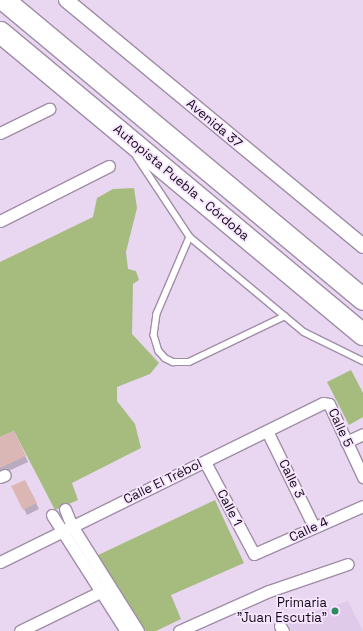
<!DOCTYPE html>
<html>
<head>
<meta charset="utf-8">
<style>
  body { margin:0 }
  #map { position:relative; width:363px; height:631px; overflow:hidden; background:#e9d7f1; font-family:"Space Grotesk",sans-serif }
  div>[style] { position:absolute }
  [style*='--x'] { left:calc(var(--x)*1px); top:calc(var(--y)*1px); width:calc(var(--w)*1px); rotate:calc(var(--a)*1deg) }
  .built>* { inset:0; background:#e0caea }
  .green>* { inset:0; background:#a6bc7e }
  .shadow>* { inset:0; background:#0003 }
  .building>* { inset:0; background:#dab7b4 }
  .roads { filter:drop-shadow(1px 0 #9f8ea6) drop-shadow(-1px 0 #9f8ea6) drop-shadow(0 1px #9f8ea6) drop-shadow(0 -1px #9f8ea6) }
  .service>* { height:5.5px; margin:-2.75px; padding:0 2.75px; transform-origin:2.75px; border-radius:2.75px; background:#fff }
  .minor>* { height:11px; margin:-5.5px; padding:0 5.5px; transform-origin:5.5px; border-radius:5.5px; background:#fff }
  .tertiary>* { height:14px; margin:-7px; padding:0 7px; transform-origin:7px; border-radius:7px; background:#fff }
  .motorway>* { height:21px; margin:-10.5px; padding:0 10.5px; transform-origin:10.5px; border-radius:10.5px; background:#fff }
  .dots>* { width:11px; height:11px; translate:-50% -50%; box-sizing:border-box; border:2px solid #f7e4ff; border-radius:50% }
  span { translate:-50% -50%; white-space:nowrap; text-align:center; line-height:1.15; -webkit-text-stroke:3.5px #f7e4ff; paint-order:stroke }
  .street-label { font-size:13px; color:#100a13 }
  .poi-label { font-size:13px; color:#100a13 }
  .right { translate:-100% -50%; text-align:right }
</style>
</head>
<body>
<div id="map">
  <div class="built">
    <div style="clip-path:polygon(348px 601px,363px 631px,292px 631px,286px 621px)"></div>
  </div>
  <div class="green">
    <div style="clip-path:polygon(134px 188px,137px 208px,126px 252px,128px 269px,136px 271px,139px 280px,133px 284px,132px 334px,159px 363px,150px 374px,117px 387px,117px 401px,135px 424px,141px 448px,72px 483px,78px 500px,55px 510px,14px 431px,0 437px,0 262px,93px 217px,97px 198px,113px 189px)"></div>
    <div style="clip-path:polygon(351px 370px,363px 393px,363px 417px,349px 425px,327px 382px)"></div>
    <div style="clip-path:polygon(215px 500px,244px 563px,171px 595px,181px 619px,156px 631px,146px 631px,96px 556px)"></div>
  </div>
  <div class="shadow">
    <div style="clip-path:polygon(0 438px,17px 438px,28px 462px,0 475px)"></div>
    <div style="clip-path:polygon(28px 487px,39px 509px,27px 515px,24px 509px)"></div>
  </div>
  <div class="building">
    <div style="clip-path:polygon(14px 431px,26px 456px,0 468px,0 437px)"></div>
    <div style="clip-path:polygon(25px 480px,37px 503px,23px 510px,11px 486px)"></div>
  </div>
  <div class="roads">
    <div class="service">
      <div style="--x:137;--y:157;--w:96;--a:56.5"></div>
      <div style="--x:190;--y:237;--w:148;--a:39.8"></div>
      <div style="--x:304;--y:332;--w:66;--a:26.2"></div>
      <div style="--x:190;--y:237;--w:84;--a:113.2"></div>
      <div style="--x:157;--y:314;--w:21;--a:98"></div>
      <div style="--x:154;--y:335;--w:17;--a:73"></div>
      <div style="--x:159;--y:351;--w:9;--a:49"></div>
      <div style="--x:165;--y:358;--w:9;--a:27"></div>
      <div style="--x:173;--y:362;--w:16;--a:0"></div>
      <div style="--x:189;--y:362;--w:106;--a:-25.6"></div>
    </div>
    <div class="minor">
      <div style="--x:0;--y:133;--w:55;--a:-26.1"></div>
      <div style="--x:0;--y:221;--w:122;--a:-26.8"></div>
      <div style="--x:267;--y:431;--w:107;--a:63.9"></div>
      <div style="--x:346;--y:442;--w:19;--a:-25"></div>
      <div style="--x:205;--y:462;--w:104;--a:62"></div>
      <div style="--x:254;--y:554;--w:119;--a:-23.8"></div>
      <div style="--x:0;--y:477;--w:5;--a:-22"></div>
      <div style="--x:65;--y:509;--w:18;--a:68"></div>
      <div style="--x:72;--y:526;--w:124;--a:57.8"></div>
      <div style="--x:52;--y:515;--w:138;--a:57.5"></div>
      <div style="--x:0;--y:562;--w:360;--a:-26.2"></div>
      <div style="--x:323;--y:403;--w:6;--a:9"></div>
      <div style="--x:329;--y:404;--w:81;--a:65"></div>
      <div style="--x:280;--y:626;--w:6;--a:59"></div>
      <div style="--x:20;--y:631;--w:89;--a:-26"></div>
      <div style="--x:179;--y:631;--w:98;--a:-24"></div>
      <div style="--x:269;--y:591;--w:83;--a:-18.9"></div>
    </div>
    <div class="tertiary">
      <div style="--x:66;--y:0;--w:386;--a:39.6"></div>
    </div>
    <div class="motorway">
      <div style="--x:4;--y:0;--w:467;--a:39.8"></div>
      <div style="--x:0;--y:32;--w:472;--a:39.8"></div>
    </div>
  </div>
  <div class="dots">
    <div style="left:335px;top:611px;background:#2d8b64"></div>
  </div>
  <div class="street-label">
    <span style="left:214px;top:124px;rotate:40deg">Avenida 37</span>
    <span style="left:181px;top:183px;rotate:40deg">Autopista Puebla - Córdoba</span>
    <span style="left:340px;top:428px;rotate:65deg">Calle 5</span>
    <span style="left:291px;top:479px;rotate:64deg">Calle 3</span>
    <span style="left:163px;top:482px;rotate:-26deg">Calle El Trébol</span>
    <span style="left:229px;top:508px;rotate:63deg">Calle 1</span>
    <span style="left:309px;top:530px;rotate:-25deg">Calle 4</span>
  </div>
  <div class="poi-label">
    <span class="right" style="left:327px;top:611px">Primaria<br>"Juan Escutia"</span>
  </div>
</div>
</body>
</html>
